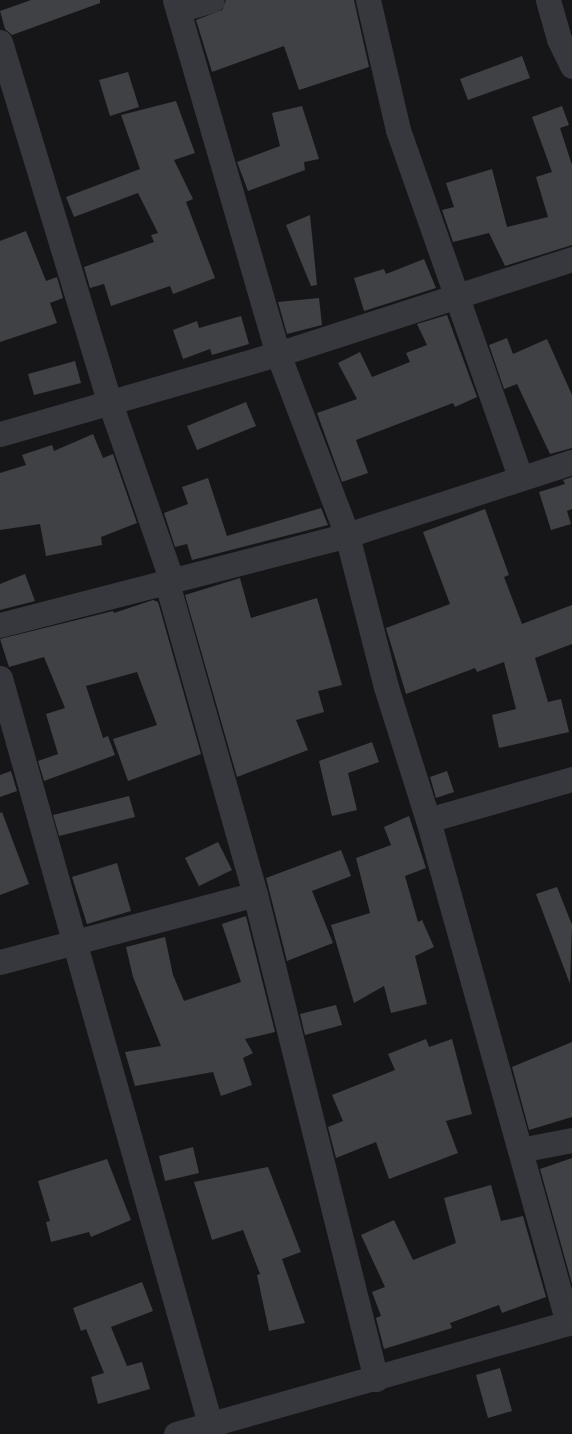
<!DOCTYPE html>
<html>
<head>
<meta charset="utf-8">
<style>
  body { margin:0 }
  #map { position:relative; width:572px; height:1434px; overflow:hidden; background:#161618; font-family:"DejaVu Sans",sans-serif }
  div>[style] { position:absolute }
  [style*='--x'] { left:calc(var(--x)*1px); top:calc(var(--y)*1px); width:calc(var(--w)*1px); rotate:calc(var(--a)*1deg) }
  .building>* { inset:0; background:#404145 }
  .minor>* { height:25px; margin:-12.5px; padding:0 12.5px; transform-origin:12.5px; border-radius:12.5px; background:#37383d }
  span { translate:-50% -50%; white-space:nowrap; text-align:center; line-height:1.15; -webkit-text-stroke:5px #111113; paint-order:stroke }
</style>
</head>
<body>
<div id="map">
  <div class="building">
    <div style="clip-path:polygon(31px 0,100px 0,100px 3px,12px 35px,5px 29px,0 11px)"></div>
    <div style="clip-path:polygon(226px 0,354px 0,369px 67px,299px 90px,284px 46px,212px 72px,196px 20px,222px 10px)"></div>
    <div style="clip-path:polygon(522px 56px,530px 78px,468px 100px,460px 79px)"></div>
    <div style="clip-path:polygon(128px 72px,139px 107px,110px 116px,99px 80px)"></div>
    <div style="clip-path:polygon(176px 101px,195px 153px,174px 160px,193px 199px,186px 202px,215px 278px,173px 294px,170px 286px,111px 306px,104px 284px,90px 288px,84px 267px,154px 242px,151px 235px,158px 233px,138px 193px,74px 217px,66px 197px,140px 169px,121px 115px)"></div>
    <div style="clip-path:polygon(302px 106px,319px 159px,304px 162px,305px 170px,248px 191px,237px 162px,280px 146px,272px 113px)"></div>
    <div style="clip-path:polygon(562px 106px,569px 125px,560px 128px,572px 165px,572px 245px,505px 266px,489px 233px,453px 242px,442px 210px,454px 207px,446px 183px,492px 169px,507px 227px,548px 217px,536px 177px,552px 172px,532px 117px)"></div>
    <div style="clip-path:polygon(310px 215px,317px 285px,311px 286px,286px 225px)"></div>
    <div style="clip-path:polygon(26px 231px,46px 281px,57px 277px,63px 298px,50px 303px,57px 323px,0 342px,0 241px)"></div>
    <div style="clip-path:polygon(424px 259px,436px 288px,364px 311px,354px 278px,384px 269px,386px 274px)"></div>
    <div style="clip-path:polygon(319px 298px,322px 325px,287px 334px,278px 302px)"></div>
    <div style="clip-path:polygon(447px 315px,477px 397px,455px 407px,453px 403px,356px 440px,368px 473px,342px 482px,317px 413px,357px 399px,338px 363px,360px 352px,372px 377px,410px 362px,406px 353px,427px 345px,417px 324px)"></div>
    <div style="clip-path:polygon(241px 316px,249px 344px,212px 355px,210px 349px,183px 359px,173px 330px,197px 321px,199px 328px)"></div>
    <div style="clip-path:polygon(507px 338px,513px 354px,547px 339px,572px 395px,572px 448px,550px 454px,517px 384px,504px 389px,489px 345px)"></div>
    <div style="clip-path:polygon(75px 361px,81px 383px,34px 395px,28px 374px)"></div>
    <div style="clip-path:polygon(246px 402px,256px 426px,197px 450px,187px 426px)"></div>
    <div style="clip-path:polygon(93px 434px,103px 458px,113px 454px,137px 523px,101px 537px,102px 545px,46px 556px,40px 524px,0 530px,0 473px,26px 465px,22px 455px,52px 445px,54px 451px)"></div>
    <div style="clip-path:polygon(572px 477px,572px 509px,567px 511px,571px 524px,551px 530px,539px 492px,565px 484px,563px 480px)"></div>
    <div style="clip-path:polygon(208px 478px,227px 536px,321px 508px,328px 525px,192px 560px,187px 544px,175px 547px,164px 513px,188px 504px,182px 487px)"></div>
    <div style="clip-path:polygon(485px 509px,509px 575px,504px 577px,522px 624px,572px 605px,572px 644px,535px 658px,548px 702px,561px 699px,569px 732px,499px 748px,492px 715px,516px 709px,504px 662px,477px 672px,475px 668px,406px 694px,386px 628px,450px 604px,423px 532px)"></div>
    <div style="clip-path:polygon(25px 574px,35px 601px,0 610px,0 584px)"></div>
    <div style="clip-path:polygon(240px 578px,251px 618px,317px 598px,342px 685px,318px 691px,324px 712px,296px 720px,308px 750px,237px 777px,185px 595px)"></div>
    <div style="clip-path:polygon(153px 600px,158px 602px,201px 754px,128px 781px,113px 739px,157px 725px,137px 672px,86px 686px,103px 738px,108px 736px,115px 755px,44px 781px,38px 761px,58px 754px,46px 714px,65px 708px,44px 657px,9px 667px,0 639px,113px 611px,114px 613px)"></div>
    <div style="clip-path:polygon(372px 742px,379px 762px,348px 773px,357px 810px,332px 816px,319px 761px)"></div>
    <div style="clip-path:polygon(11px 771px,17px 791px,0 797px,0 775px)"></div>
    <div style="clip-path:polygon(447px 771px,454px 792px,436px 798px,430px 777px)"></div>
    <div style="clip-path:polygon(129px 796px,135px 817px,59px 836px,53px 815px)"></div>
    <div style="clip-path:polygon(2px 812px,29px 884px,0 895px,0 813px)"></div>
    <div style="clip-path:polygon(409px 816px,426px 868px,405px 876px,418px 922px,422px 920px,434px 947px,415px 956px,427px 1004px,391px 1013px,384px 986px,354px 1003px,331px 925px,370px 913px,356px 858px,391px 845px,384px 827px)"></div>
    <div style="clip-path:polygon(218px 842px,232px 870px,199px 886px,185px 858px)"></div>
    <div style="clip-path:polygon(341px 850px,351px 876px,312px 891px,333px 943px,287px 961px,266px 878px)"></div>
    <div style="clip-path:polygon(117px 863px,131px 911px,87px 924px,72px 877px)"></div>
    <div style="clip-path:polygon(557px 887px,572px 925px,570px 984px,536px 894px)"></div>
    <div style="clip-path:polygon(246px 916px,275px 1032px,245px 1039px,253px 1053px,243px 1058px,252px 1085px,221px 1096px,213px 1072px,135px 1086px,125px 1052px,161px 1046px,133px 977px,126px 947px,165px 937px,173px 975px,184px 1001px,241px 982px,222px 924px)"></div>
    <div style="clip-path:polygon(336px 1005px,342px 1025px,305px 1035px,300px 1014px)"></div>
    <div style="clip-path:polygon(426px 1039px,429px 1047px,452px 1039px,472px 1114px,446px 1121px,458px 1153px,389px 1179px,376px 1142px,336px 1158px,328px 1127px,343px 1121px,332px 1095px,395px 1070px,388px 1054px)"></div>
    <div style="clip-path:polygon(572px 1042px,572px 1117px,529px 1130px,512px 1067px)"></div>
    <div style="clip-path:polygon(193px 1147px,199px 1173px,165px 1181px,159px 1156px)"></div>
    <div style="clip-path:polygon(572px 1158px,572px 1284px,540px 1169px)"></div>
    <div style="clip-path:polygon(107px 1159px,131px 1220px,91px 1237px,89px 1232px,51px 1242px,46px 1222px,50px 1221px,38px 1181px)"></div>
    <div style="clip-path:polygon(268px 1167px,301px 1252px,282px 1259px,305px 1323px,269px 1331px,257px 1275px,260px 1274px,243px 1230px,212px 1240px,194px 1182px)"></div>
    <div style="clip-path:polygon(491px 1185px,501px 1221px,523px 1216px,546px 1297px,502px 1313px,499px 1305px,450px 1323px,452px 1328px,384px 1349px,376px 1318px,381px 1316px,372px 1292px,385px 1287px,361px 1235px,394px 1220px,413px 1260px,456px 1243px,444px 1198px)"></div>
    <div style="clip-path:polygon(142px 1282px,153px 1311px,111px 1327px,127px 1366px,142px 1362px,150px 1389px,98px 1404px,91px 1377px,104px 1373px,86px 1329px,81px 1331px,73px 1308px)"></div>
    <div style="clip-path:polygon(500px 1368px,512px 1411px,488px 1418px,476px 1375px)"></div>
  </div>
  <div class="minor">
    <div style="--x:175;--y:0;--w:369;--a:73.8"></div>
    <div style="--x:278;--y:354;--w:194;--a:69.1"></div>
    <div style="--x:347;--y:535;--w:157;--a:75.6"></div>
    <div style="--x:386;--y:687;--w:139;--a:72.5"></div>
    <div style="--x:428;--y:820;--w:522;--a:74.45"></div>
    <div style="--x:368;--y:0;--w:133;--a:77"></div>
    <div style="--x:398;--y:130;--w:368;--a:70.6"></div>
    <div style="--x:548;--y:0;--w:41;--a:74.2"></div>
    <div style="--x:559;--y:39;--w:30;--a:64"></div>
    <div style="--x:178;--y:10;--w:35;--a:-16"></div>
    <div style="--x:0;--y:42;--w:377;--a:73.1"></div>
    <div style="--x:110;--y:403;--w:188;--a:70.8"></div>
    <div style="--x:0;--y:434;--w:289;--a:-16.1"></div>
    <div style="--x:278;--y:354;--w:309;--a:-17.9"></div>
    <div style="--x:167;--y:583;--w:323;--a:74.2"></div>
    <div style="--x:255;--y:894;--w:500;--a:76"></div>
    <div style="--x:0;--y:625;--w:358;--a:-14.5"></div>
    <div style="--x:347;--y:535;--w:237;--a:-18"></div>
    <div style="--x:0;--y:678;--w:785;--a:74.27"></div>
    <div style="--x:428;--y:820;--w:150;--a:-15.9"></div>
    <div style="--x:0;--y:962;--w:264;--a:-14.9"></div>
    <div style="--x:520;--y:1150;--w:53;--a:-10.9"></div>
    <div style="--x:176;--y:1434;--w:412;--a:-15.8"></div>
  </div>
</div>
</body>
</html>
